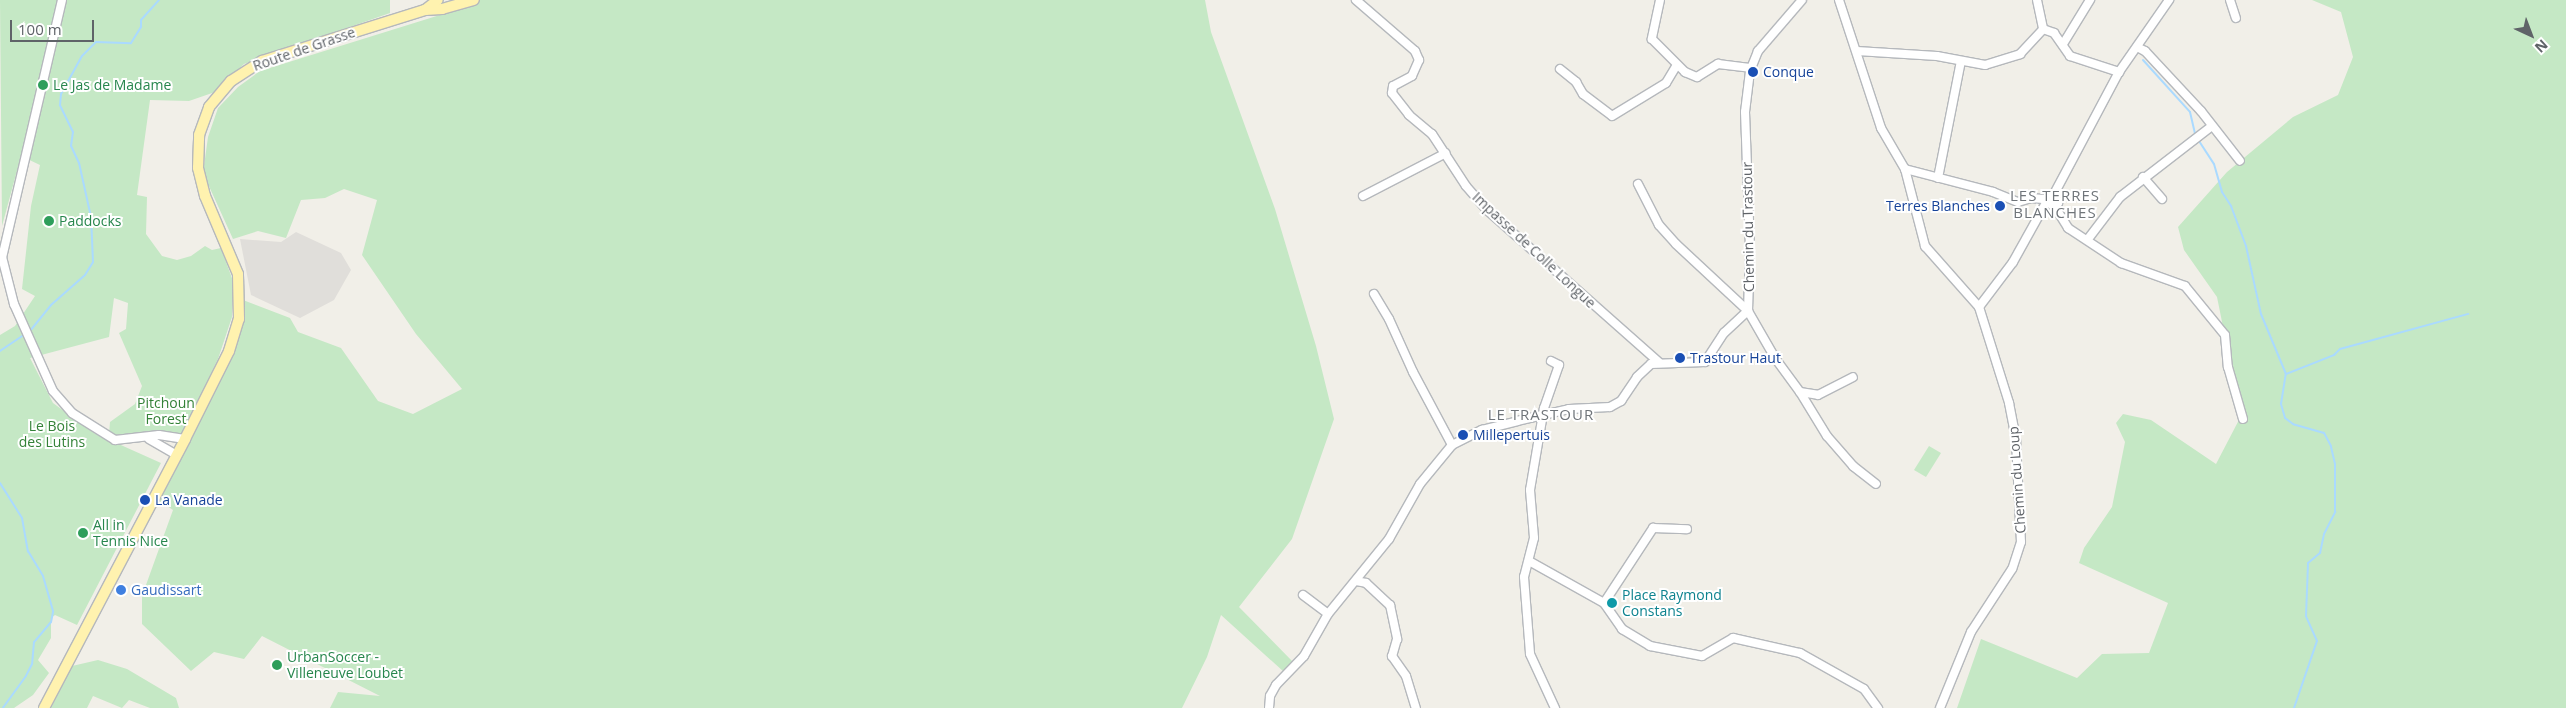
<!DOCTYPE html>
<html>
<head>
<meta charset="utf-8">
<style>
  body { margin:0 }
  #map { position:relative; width:2566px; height:708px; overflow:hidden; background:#f1efe8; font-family:"Open Sans",sans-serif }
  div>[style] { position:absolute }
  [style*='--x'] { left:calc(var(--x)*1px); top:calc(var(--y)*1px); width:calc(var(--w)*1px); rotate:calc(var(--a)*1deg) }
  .industrial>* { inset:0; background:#e0deda }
  .green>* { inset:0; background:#c5e8c5 }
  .stream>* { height:2px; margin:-1px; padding:0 1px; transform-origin:1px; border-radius:1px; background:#aadaff }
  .roads { filter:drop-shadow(1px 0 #b5b8bc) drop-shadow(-1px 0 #b5b8bc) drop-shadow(0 1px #b5b8bc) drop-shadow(0 -1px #b5b8bc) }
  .minor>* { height:8px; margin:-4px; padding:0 4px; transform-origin:4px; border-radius:4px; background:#fff }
  .major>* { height:10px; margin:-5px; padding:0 5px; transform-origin:5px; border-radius:5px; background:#fff2af }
  .dots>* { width:14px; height:14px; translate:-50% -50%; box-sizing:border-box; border:2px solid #fff; border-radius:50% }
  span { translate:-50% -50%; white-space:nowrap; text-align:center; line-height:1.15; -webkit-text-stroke:4px #fff; paint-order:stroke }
  .street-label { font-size:14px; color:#5f6368 }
  .transit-label { font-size:14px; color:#164399 }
  .left { translate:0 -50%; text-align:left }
  .right { translate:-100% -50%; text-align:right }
  .leisure-label { font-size:14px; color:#27864d }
  .park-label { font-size:14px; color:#348238 }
  .shop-label { font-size:14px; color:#366cbe }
  .culture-label { font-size:14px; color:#0d838f }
  .neighbourhood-label { font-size:15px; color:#70757a; letter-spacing:1px }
  .north { position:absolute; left:2506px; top:10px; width:50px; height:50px; -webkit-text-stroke:4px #fff; paint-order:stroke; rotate:137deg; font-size:14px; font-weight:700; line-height:20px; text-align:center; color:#5f6368 }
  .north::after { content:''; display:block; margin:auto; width:18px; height:22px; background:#5f6368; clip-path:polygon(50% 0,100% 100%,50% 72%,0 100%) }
  .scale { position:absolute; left:10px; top:20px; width:84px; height:22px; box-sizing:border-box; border:2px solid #5f6368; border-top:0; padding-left:6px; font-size:15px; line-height:18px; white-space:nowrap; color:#5f6368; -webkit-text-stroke:4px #fff; paint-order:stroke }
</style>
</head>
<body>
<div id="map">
  <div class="industrial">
    <div style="clip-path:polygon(296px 232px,341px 253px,351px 270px,334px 300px,300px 318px,251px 295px,240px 239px,281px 242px)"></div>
  </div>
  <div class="green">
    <div style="clip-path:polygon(0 0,390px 0,390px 13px,244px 64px,215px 92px,189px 101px,150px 100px,137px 195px,147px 197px,146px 234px,162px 256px,177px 260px,191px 256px,205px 246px,212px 250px,221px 248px,233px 281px,232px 317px,218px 359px,182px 435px,154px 432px,146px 436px,116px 438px,109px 434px,110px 422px,135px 404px,142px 386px,119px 333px,126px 329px,128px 303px,114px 298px,109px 337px,30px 358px,53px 403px,94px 433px,161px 463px,77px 625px,55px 615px,51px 618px,51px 638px,38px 660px,49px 673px,33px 695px,14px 708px,0 708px,0 335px,15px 326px,35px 296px,22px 289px,31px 206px,40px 165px,21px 156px,2px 226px)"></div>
    <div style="clip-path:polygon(453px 0,1205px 0,1211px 32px,1275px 209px,1316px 346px,1334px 419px,1292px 539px,1239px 607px,1294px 663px,1284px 672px,1221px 615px,1207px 657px,1182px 708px,330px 708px,338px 692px,380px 696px,262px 636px,244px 659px,214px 652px,191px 671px,142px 624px,142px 596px,173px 510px,158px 500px,230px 359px,243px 300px,290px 318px,298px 332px,341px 348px,378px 401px,413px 414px,462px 389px,416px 334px,362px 255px,377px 200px,344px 189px,325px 198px,301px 200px,286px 238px,258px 231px,233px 239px,203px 173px,208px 137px,218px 108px,238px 87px,260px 71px,456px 10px)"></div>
    <div style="clip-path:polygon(2312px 0,2566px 0,2566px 708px,1957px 708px,1981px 639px,2077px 678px,2102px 654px,2149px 653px,2168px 603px,2079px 563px,2084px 548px,2112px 507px,2125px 442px,2116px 423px,2123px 414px,2151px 420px,2216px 464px,2241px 416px,2217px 297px,2184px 250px,2178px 227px,2227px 172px,2293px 117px,2338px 95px,2353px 57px,2341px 12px)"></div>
    <div style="clip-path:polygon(1929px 446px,1941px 453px,1926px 477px,1914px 470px)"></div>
    <div style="clip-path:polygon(98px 660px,127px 669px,176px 698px,179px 708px,150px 708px,129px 700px,122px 708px,93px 696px,87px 708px,51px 708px,72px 666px)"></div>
  </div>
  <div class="stream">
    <div style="--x:2143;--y:60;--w:70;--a:47.9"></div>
    <div style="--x:2190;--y:112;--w:26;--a:77"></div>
    <div style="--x:2199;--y:141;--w:27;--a:57"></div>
    <div style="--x:2214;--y:164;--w:29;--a:74"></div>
    <div style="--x:2222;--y:192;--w:17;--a:57"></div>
    <div style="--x:2231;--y:206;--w:43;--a:69.4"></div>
    <div style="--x:2246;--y:246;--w:70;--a:77.6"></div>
    <div style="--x:2261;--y:314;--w:65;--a:67.4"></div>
    <div style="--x:30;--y:331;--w:33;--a:-51"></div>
    <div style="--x:51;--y:305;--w:45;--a:-41.4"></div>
    <div style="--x:85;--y:275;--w:15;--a:-58"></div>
    <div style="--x:93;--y:262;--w:45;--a:-92.5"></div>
    <div style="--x:91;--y:217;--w:55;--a:-102.5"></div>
    <div style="--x:79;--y:163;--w:19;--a:-115"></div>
    <div style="--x:71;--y:146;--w:14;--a:-82"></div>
    <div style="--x:73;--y:132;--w:30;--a:-116"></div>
    <div style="--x:60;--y:105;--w:11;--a:-85"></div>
    <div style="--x:61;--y:94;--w:43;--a:-61.1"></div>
    <div style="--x:82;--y:56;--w:20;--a:-45"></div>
    <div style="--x:96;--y:42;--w:35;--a:2"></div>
    <div style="--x:131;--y:43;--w:19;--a:-58"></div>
    <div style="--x:141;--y:27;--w:7;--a:-90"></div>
    <div style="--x:141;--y:20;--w:27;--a:-48"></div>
    <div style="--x:0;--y:351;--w:29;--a:-34"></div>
    <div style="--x:0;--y:483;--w:41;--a:57.8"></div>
    <div style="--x:22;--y:518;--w:34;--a:80"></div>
    <div style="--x:28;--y:551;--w:29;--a:59"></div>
    <div style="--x:43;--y:576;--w:37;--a:74"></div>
    <div style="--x:53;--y:612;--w:10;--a:101"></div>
    <div style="--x:51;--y:622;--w:26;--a:130"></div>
    <div style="--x:34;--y:642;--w:22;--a:95"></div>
    <div style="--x:32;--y:664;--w:13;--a:117"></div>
    <div style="--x:26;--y:676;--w:39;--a:126"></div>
    <div style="--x:2294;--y:708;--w:71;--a:-71.1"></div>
    <div style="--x:2317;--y:641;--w:27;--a:-114"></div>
    <div style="--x:2306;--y:616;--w:53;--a:-87.8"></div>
    <div style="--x:2308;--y:563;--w:16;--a:-40"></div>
    <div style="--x:2320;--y:553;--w:19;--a:-78"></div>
    <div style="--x:2324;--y:534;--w:25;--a:-63"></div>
    <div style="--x:2335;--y:512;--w:48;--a:-90"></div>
    <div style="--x:2335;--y:464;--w:18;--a:-103"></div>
    <div style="--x:2331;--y:446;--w:15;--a:-118"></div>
    <div style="--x:2324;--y:433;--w:32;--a:-164"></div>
    <div style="--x:2293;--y:424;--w:10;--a:-143"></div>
    <div style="--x:2285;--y:418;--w:15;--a:-106"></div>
    <div style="--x:2281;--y:404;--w:30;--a:-81"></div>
    <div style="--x:2286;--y:374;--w:52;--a:-21.6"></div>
    <div style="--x:2334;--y:355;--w:8;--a:-45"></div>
    <div style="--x:2340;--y:349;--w:133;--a:-15.3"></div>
  </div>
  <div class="roads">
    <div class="minor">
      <div style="--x:62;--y:0;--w:264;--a:103.1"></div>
      <div style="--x:2;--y:257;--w:49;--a:75.7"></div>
      <div style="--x:14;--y:304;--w:95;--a:65.9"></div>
      <div style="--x:53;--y:391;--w:29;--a:49"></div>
      <div style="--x:72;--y:413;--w:51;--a:32.1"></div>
      <div style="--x:115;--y:440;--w:44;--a:-6.5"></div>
      <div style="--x:159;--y:435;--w:26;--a:9"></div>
      <div style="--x:1356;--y:0;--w:78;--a:40.8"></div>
      <div style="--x:1415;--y:51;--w:10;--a:66"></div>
      <div style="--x:1419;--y:60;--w:17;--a:114"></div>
      <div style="--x:1412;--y:76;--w:21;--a:152"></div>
      <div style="--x:1393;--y:86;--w:7;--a:98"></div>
      <div style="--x:1392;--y:93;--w:28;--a:52"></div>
      <div style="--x:1409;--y:115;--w:30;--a:40"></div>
      <div style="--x:1432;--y:134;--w:62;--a:56.8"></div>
      <div style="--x:1466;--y:186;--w:32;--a:49"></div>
      <div style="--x:1487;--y:210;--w:230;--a:41.5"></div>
      <div style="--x:1660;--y:0;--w:40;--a:102"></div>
      <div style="--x:1652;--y:39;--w:47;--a:45"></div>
      <div style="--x:1685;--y:72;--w:13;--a:23"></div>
      <div style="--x:1697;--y:77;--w:25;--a:-32"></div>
      <div style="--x:1718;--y:64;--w:32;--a:7"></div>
      <div style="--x:1839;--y:0;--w:135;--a:71.8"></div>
      <div style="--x:1881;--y:128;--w:48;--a:59.7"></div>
      <div style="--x:1905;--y:169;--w:91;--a:14.6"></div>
      <div style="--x:1993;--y:192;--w:27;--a:22"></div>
      <div style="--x:2018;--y:202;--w:14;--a:-17"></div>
      <div style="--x:2031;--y:198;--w:12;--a:5"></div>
      <div style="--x:2043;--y:199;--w:14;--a:34"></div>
      <div style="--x:2055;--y:207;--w:25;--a:58"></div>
      <div style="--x:2068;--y:228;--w:64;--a:33.4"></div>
      <div style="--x:2121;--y:263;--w:68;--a:19.8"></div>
      <div style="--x:2185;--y:286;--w:63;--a:50.8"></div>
      <div style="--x:2225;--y:335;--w:32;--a:85"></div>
      <div style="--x:2228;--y:367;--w:54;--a:73.9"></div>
      <div style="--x:2037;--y:0;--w:30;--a:78"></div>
      <div style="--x:2230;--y:0;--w:19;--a:72"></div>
      <div style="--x:2063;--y:44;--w:52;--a:-58.5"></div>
      <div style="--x:2137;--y:47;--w:9;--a:27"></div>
      <div style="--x:2145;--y:51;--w:82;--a:47"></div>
      <div style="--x:2201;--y:111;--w:63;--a:52"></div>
      <div style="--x:1857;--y:51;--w:80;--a:3.6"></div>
      <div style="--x:1937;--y:56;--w:49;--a:10.6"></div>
      <div style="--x:1985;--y:65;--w:37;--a:-17"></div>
      <div style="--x:2020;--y:54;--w:34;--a:-47"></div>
      <div style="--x:2043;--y:29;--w:12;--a:20"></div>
      <div style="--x:2054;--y:33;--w:28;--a:55"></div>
      <div style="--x:2070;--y:56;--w:52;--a:18.1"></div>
      <div style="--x:1560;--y:69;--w:21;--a:39"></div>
      <div style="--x:1576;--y:82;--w:14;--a:60"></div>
      <div style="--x:1583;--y:94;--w:36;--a:37"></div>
      <div style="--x:1612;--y:116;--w:63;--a:-31.4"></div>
      <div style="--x:1666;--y:83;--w:21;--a:-59"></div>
      <div style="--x:1905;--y:169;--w:80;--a:75.4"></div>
      <div style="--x:1925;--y:246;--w:81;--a:48.5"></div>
      <div style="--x:1979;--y:307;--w:101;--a:72.6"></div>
      <div style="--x:2009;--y:403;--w:38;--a:79"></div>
      <div style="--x:2016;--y:440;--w:102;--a:87.2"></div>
      <div style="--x:2021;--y:542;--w:28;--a:108"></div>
      <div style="--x:2012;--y:569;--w:75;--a:123.1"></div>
      <div style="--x:1971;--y:632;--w:82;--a:112.2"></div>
      <div style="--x:2143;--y:177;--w:29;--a:49"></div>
      <div style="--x:1938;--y:178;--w:119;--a:-78.9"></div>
      <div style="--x:1638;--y:184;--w:46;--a:62.9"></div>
      <div style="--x:1659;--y:225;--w:25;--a:48"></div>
      <div style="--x:1676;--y:244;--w:98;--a:42.9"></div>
      <div style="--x:1748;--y:311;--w:54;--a:60.1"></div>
      <div style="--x:1775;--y:358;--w:42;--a:53.7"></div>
      <div style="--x:1800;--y:392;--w:18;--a:9"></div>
      <div style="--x:1818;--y:395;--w:39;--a:-27"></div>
      <div style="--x:1363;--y:196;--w:93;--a:-27.4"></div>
      <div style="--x:2055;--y:207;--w:5;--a:-53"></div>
      <div style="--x:2058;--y:203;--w:9;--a:-126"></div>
      <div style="--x:2053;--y:196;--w:140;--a:-62"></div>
      <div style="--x:2119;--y:72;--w:88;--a:-55.2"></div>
      <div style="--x:2088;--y:239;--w:53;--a:-52.7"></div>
      <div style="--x:2120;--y:197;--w:116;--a:-37.7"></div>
      <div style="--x:1374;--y:294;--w:29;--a:59"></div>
      <div style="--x:1389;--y:319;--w:58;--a:65.6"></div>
      <div style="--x:1413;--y:372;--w:83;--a:61.9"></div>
      <div style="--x:1979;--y:307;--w:56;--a:-52.9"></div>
      <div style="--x:2013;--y:262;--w:70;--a:-60.9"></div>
      <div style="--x:1551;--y:361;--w:9;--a:27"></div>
      <div style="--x:1559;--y:365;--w:46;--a:109.2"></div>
      <div style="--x:1544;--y:408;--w:83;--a:99.7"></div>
      <div style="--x:1530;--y:490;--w:48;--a:85.2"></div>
      <div style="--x:1534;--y:538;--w:40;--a:104.4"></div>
      <div style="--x:1524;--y:577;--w:77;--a:85.5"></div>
      <div style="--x:1530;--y:654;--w:60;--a:65.2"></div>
      <div style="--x:1800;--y:392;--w:52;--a:58.5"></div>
      <div style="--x:1827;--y:436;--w:40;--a:49"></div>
      <div style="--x:1853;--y:466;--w:29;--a:38"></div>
      <div style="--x:149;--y:439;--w:32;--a:30"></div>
      <div style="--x:1529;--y:561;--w:86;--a:29.2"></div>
      <div style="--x:1604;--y:603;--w:32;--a:55"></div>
      <div style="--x:1622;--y:629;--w:33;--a:31"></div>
      <div style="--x:1650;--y:646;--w:53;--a:10.9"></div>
      <div style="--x:1702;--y:656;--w:36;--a:-30"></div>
      <div style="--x:1733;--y:638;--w:69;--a:12.6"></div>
      <div style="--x:1800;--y:653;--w:73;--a:29.4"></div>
      <div style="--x:1864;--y:689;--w:24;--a:54"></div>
      <div style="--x:1356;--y:581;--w:10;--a:11"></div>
      <div style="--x:1366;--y:583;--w:33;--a:43"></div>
      <div style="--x:1390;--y:605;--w:35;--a:78"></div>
      <div style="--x:1397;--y:639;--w:18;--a:106"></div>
      <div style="--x:1392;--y:656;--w:24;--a:55"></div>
      <div style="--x:1406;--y:676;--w:34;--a:73"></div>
      <div style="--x:1303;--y:595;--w:31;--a:37"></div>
      <div style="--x:1604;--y:603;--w:90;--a:-56.8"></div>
      <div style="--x:1653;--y:528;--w:34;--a:2"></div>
      <div style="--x:1269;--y:708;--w:12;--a:-85"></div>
      <div style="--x:1270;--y:696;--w:13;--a:-61"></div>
      <div style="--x:1276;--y:685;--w:40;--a:-46"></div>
      <div style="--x:1304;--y:656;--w:48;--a:-60.3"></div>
      <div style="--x:1328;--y:614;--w:97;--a:-50.9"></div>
      <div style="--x:1389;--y:539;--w:63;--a:-60.6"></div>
      <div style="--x:1420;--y:484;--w:50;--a:-50.6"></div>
      <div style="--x:1452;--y:445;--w:34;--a:-27"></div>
      <div style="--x:1482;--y:430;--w:36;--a:-14"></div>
      <div style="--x:1517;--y:421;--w:53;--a:-13"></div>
      <div style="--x:1569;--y:409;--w:41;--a:-2.8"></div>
      <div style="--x:1610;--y:407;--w:13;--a:-29"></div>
      <div style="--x:1621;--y:401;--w:29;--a:-56"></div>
      <div style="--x:1637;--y:377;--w:19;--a:-43"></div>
      <div style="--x:1651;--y:364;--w:54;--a:-2.1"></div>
      <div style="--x:1705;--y:362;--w:35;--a:-57"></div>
      <div style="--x:1724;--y:333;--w:33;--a:-43"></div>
      <div style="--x:1748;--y:311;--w:63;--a:-88.2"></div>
      <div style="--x:1750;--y:248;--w:136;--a:-92.1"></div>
      <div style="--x:1745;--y:112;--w:41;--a:-83"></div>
      <div style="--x:1750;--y:71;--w:22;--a:-68"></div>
      <div style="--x:1758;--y:51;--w:67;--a:-49.2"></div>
    </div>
    <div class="major">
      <div style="--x:425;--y:10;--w:17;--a:-3"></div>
      <div style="--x:442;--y:9;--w:33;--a:-16"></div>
      <div style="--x:44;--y:708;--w:304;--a:-62.3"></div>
      <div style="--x:185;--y:439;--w:98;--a:-63.4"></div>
      <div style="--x:229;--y:351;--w:34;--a:-73"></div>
      <div style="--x:239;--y:319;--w:45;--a:-91.3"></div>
      <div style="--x:238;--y:274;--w:85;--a:-112.9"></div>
      <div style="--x:205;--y:196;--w:29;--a:-104"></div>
      <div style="--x:198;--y:168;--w:33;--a:-88"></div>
      <div style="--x:199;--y:135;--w:30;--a:-70"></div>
      <div style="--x:209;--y:107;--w:34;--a:-50"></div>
      <div style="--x:231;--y:81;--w:37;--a:-33"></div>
      <div style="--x:262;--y:61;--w:171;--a:-17.4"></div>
      <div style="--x:425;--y:10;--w:16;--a:-38"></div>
    </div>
  </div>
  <div class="dots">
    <div style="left:1753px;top:72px;background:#1a4fb4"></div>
    <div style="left:43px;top:85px;background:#2e9e5b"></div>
    <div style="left:2000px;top:206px;background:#1a4fb4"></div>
    <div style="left:49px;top:221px;background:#2e9e5b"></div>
    <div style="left:1680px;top:358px;background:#1a4fb4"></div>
    <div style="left:1463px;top:435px;background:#1a4fb4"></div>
    <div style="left:145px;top:500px;background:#1a4fb4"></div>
    <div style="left:83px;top:533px;background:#2e9e5b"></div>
    <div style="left:121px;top:590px;background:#3f7fe0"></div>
    <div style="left:1612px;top:603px;background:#0f9aa8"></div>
    <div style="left:277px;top:665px;background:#2e9e5b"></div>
  </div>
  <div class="street-label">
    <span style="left:304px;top:49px;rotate:-19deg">Route de Grasse</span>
    <span style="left:1748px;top:227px;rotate:-91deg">Chemin du Trastour</span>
    <span style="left:1534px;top:250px;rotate:43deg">Impasse de Colle Longue</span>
    <span style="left:2017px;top:480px;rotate:-94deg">Chemin du Loup</span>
  </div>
  <div class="transit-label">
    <span class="left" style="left:1763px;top:72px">Conque</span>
    <span class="right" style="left:1990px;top:206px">Terres Blanches</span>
    <span class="left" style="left:1690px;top:358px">Trastour Haut</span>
    <span class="left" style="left:1473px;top:435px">Millepertuis</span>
    <span class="left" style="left:155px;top:500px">La Vanade</span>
  </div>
  <div class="leisure-label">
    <span class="left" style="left:53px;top:85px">Le Jas de Madame</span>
    <span class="left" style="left:59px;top:221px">Paddocks</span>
    <span class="left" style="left:93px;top:533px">All in<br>Tennis Nice</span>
    <span class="left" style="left:287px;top:665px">UrbanSoccer -<br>Villeneuve Loubet</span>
  </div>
  <div class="park-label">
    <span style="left:166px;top:411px">Pitchoun<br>Forest</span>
    <span style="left:52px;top:434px">Le Bois<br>des Lutins</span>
  </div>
  <div class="shop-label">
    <span class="left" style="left:131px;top:590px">Gaudissart</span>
  </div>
  <div class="culture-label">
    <span class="left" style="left:1622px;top:603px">Place Raymond<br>Constans</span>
  </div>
  <div class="neighbourhood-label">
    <span style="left:2055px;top:204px">LES TERRES<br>BLANCHES</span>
    <span style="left:1541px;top:415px">LE TRASTOUR</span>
  </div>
  <div class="north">N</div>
  <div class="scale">100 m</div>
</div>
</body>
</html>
